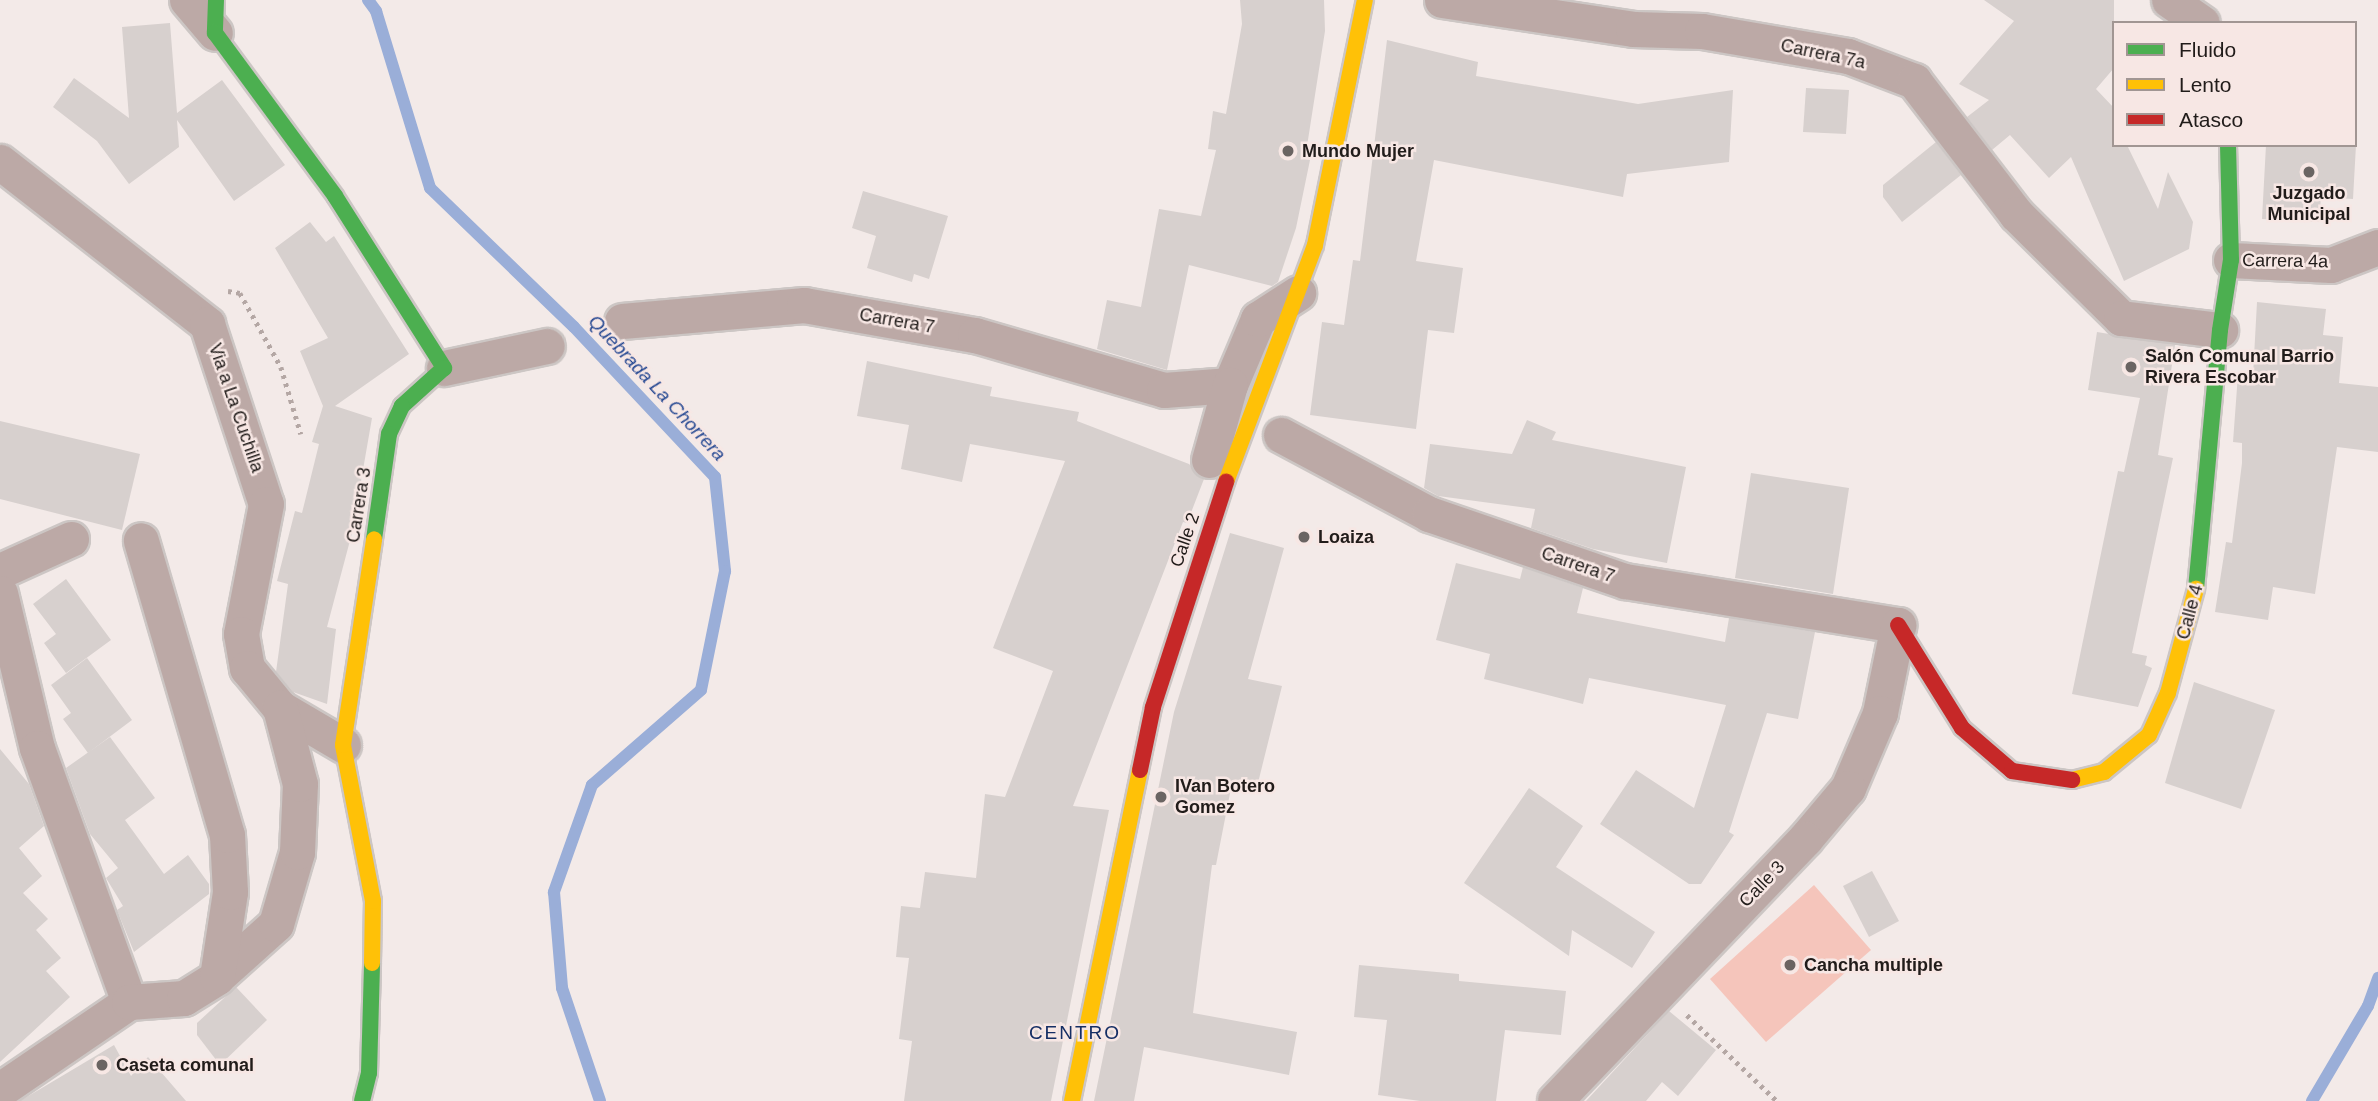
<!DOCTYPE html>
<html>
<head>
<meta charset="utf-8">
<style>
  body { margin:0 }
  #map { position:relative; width:2378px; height:1101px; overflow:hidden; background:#f3eae8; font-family:Helvetica,sans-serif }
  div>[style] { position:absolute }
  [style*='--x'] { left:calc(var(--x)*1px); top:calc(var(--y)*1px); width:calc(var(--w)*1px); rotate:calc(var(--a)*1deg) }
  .green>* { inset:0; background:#f5c5bb }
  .stream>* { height:12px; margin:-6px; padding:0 6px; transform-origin:6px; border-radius:6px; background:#9aaed8 }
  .building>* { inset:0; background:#d7d0ce }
  .path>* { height:4.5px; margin-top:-2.25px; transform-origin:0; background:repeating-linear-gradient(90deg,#b4a7a4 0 3.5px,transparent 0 8.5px) }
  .roads { filter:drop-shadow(2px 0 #ccc6c4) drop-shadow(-2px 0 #ccc6c4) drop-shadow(0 2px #ccc6c4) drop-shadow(0 -2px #ccc6c4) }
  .street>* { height:35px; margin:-17.5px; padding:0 17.5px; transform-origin:17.5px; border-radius:17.5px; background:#bca9a6 }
  .fast>* { height:16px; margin:-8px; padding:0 8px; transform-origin:8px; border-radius:8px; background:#4caf50 }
  .slow>* { height:16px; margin:-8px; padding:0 8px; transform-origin:8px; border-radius:8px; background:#ffc107 }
  .jam>* { height:16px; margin:-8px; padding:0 8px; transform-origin:8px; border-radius:8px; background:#c62828 }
  .dots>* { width:19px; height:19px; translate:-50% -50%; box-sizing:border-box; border:4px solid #f7e7e4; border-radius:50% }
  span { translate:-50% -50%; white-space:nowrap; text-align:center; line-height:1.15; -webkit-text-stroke:5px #f7e7e4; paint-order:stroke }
  .street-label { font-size:18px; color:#211c1a }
  .poi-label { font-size:18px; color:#211c1a; font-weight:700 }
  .left { translate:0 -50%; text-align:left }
  .water-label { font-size:19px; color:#254892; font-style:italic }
  .neighbourhood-label { font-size:19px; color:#152e64; letter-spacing:2px }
  .legend { position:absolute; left:2112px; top:21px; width:245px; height:126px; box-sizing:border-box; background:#f7e7e4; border:2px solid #a19693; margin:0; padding:9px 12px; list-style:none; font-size:21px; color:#211c1a }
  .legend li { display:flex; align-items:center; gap:14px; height:35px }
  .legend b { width:35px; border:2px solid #a19693 }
</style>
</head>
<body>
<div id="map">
  <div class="green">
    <div style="clip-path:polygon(1814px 885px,1871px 950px,1766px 1042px,1710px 979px)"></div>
  </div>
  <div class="stream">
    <div style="--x:368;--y:0;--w:14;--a:54"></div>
    <div style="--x:376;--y:11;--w:185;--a:73"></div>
    <div style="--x:430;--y:188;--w:200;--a:44"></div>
    <div style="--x:574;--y:327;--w:206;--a:46.8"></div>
    <div style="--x:715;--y:477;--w:95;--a:83.9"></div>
    <div style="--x:725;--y:571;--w:121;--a:101.4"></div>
    <div style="--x:701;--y:690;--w:145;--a:138.9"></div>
    <div style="--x:592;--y:785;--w:114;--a:109.6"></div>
    <div style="--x:554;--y:892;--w:96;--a:85.2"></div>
    <div style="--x:562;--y:988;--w:119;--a:71.4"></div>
    <div style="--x:2312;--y:1101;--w:110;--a:-59.5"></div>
    <div style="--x:2368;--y:1006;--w:30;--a:-70"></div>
  </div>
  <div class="building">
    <div style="clip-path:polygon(1240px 0,1324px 0,1325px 31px,1305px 159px,1310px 160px,1296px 228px,1278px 282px,1272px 286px,1189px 265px,1167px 370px,1097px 349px,1107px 300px,1141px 307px,1159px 209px,1201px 216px,1216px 150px,1208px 149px,1213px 111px,1226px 114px,1242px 24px)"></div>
    <div style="clip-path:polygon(1984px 0,2114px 0,2114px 68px,2096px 89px,2114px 108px,2114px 145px,2127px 145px,2158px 209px,2168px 172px,2193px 222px,2189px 249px,2124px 281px,2071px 157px,2049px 178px,2010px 135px,1992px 150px,1967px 117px,1989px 100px,1959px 84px,2014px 21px)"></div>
    <div style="clip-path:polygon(170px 23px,177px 113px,222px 80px,285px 165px,234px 201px,177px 120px,179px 147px,129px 184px,97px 141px,53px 107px,74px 78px,129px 118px,122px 27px)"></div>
    <div style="clip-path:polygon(1387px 40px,1478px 62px,1476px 76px,1638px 104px,1733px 90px,1729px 162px,1627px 174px,1623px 197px,1434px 160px,1416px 261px,1463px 268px,1454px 333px,1428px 330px,1416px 429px,1310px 415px,1322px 322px,1344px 325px,1353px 260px,1360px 261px)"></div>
    <div style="clip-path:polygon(1806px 88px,1849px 90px,1846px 134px,1803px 132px)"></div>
    <div style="clip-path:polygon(1936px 142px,1961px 175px,1902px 222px,1883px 197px,1883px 185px)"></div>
    <div style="clip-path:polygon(2266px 145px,2356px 145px,2353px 199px,2321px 197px,2319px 222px,2262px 219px)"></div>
    <div style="clip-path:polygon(863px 191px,948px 216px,929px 279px,914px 274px,912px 282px,867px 268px,876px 236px,852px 228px)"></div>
    <div style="clip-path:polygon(310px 222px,326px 242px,334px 236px,409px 354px,335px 406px,372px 418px,352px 533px,327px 627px,336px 629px,327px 704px,293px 692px,276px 672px,288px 584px,277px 581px,295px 511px,302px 513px,319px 444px,312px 442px,323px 406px,300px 351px,328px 338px,275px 248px)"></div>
    <div style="clip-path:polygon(2257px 302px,2326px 309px,2323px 335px,2343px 337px,2339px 383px,2378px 387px,2378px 452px,2337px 447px,2315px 594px,2273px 587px,2268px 620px,2215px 612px,2226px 542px,2232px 543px,2242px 463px,2242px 443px,2233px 442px,2238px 374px,2253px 375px)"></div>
    <div style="clip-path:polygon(2097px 332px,2175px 345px,2158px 455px,2173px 458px,2132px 653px,2147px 656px,2145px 665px,2152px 668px,2138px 707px,2072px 694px,2118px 471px,2124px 472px,2140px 398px,2088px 390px)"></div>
    <div style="clip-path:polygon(867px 361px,992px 387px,990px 396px,1079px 412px,1077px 421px,1189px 464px,1204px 479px,1187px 523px,1183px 522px,1073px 806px,1109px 810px,1051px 1101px,904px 1101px,912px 1041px,899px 1039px,909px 958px,896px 957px,901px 906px,920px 908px,925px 872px,976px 878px,985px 794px,1005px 797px,1053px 671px,993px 648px,1065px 461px,970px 444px,962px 482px,901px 469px,909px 425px,857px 416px)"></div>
    <div style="clip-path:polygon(1527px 420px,1556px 432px,1552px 440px,1686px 467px,1667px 563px,1593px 549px,1531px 528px,1535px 509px,1438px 496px,1424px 488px,1430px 444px,1512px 454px)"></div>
    <div style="clip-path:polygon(0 421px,140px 454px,122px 530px,0 499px)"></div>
    <div style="clip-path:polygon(1751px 473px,1849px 488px,1833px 594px,1735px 578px)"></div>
    <div style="clip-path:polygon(1230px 533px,1284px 548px,1248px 679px,1282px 686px,1256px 791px,1231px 788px,1216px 865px,1212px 865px,1193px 1013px,1297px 1032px,1289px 1075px,1144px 1047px,1134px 1101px,1094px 1101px,1174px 712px)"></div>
    <div style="clip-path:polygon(1456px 563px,1520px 579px,1523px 567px,1583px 588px,1577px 613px,1725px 642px,1729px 618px,1815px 632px,1798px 719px,1767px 713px,1729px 832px,1734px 835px,1701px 884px,1689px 884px,1600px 824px,1636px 770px,1694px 808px,1726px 705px,1589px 678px,1583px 704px,1484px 679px,1490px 654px,1436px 640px)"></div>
    <div style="clip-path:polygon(66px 579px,111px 640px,66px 673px,44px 643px,56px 634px,33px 604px)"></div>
    <div style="clip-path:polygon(87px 658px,132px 720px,88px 753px,63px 719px,71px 713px,51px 685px)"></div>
    <div style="clip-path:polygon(2194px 682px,2275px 710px,2241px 809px,2165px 783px)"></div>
    <div style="clip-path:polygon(110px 737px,155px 798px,125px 820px,164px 874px,188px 855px,209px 884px,209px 894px,134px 952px,117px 910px,123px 906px,106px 878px,118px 868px,90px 834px,66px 768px)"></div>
    <div style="clip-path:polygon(0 749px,29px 784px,44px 826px,19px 848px,42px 876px,23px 893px,48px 919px,36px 930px,61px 958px,46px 971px,70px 997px,0 1062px)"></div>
    <div style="clip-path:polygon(1529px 788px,1583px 826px,1556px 867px,1655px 932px,1632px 968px,1572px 930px,1569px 956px,1464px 883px)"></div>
    <div style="clip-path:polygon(1872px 871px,1899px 921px,1869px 937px,1843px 886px)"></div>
    <div style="clip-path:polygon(1359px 965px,1459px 974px,1459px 981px,1566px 991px,1561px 1035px,1505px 1030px,1496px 1101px,1420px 1101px,1378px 1095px,1387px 1020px,1354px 1017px)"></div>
    <div style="clip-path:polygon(236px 987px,267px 1020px,220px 1065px,197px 1035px,197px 1023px)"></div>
    <div style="clip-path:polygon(1669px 1011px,1716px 1050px,1678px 1096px,1662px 1082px,1646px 1101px,1586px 1101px)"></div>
    <div style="clip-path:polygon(114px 1045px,131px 1076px,148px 1057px,186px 1101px,20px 1101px)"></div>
  </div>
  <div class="path">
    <div style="--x:228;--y:291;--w:12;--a:9"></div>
    <div style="--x:240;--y:293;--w:85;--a:61"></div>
    <div style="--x:281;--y:367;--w:70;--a:73.4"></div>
    <div style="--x:1687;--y:1015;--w:124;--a:43.7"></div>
  </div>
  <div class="roads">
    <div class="street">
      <div style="--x:187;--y:0;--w:43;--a:49.7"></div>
      <div style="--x:1442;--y:0;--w:193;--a:8.6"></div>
      <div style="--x:1633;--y:29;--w:69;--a:1.7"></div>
      <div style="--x:1702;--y:31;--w:148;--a:9.7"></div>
      <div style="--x:1848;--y:56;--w:71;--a:20.7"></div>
      <div style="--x:1914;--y:81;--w:168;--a:52.5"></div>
      <div style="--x:2016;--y:214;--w:148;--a:44.7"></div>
      <div style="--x:2121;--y:318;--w:100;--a:6.9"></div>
      <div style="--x:2169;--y:0;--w:40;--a:34.9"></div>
      <div style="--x:0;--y:162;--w:263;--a:38"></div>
      <div style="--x:207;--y:324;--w:189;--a:71.9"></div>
      <div style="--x:266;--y:504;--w:132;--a:100.9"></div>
      <div style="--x:241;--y:634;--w:35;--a:80"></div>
      <div style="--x:247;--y:668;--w:52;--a:50.5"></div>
      <div style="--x:280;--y:708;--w:73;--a:30.4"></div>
      <div style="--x:2231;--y:260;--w:100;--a:2.9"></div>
      <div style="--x:2331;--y:265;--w:50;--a:-21"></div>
      <div style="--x:622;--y:321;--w:183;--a:-5"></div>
      <div style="--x:804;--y:305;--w:174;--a:10"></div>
      <div style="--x:975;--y:335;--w:197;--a:16.2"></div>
      <div style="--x:1164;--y:390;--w:66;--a:-4.3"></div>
      <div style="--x:1230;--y:385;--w:72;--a:-67"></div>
      <div style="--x:1258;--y:319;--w:48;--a:-33"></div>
      <div style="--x:444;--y:368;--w:105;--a:-12.1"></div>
      <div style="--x:1281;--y:435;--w:168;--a:28.1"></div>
      <div style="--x:1429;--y:514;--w:207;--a:18.9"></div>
      <div style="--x:1625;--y:581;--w:277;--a:9.2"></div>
      <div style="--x:1898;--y:625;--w:90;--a:101.6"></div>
      <div style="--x:1880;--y:713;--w:82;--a:113.1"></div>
      <div style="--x:1848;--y:788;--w:67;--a:130.1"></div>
      <div style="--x:1805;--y:839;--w:362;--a:133.7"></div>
      <div style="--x:1209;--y:460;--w:78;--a:-74.4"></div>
      <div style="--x:0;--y:571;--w:78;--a:-24.3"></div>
      <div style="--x:0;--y:593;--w:159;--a:76.6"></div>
      <div style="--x:37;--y:748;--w:270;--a:70.1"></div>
      <div style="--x:217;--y:977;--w:79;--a:-41.9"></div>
      <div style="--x:276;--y:924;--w:75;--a:-73.7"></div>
      <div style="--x:297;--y:852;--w:68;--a:-87.5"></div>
      <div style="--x:300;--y:784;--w:79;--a:-104.7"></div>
      <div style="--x:0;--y:1090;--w:156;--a:-34.3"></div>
      <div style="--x:129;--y:1002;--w:55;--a:-4.2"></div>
      <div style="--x:184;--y:998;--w:39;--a:-32"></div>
      <div style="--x:217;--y:977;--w:86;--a:-81.3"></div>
      <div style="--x:230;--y:892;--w:57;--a:-93"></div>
      <div style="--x:227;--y:835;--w:307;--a:-106.3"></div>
    </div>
    <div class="fast">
      <div style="--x:216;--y:0;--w:33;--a:92"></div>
      <div style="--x:215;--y:33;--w:202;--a:53.6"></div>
      <div style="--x:335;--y:196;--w:204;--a:57.6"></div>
      <div style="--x:444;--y:368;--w:57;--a:137.9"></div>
      <div style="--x:402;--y:406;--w:31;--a:115"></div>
      <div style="--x:389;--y:434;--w:106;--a:98.1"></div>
      <div style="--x:2196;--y:589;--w:260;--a:-84.7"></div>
      <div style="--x:2220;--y:330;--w:71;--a:-81.1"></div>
      <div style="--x:2231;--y:260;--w:115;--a:-91.5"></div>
      <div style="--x:362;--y:1101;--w:29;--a:-76"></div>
      <div style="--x:369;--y:1073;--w:110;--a:-88.4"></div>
    </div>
    <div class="slow">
      <div style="--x:1226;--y:482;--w:253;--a:-69.4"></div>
      <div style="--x:1315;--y:245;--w:250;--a:-78.5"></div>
      <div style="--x:2072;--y:780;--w:33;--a:-14"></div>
      <div style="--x:2104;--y:772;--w:58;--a:-39.4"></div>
      <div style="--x:2149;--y:735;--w:46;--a:-65.7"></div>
      <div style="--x:2168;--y:693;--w:108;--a:-74.9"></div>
      <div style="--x:372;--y:963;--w:62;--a:-89.1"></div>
      <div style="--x:373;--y:901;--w:159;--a:-100.9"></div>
      <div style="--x:343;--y:745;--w:208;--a:-81.4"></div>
      <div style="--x:1072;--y:1101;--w:338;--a:-78.4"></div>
    </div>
    <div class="jam">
      <div style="--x:1898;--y:625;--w:121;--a:58.1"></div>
      <div style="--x:1962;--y:728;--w:66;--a:40.7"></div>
      <div style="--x:2012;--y:771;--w:61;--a:8.5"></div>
      <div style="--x:1140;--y:770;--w:64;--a:-78.3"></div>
      <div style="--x:1153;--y:707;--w:237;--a:-72"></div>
    </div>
  </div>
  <div class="dots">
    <div style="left:1288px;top:151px;background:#6a6462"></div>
    <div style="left:2309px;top:172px;background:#6a6462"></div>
    <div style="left:2131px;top:367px;background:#6a6462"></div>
    <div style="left:1304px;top:537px;background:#6a6462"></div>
    <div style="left:1161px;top:797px;background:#6a6462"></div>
    <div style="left:1790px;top:965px;background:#6a6462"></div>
    <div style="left:102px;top:1065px;background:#6a6462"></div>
  </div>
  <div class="street-label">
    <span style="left:1823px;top:54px;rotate:12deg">Carrera 7a</span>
    <span style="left:2285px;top:261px;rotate:1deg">Carrera 4a</span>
    <span style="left:897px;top:321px;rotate:10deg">Carrera 7</span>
    <span style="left:236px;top:408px;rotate:71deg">Via a La Cuchilla</span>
    <span style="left:359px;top:505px;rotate:-81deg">Carrera 3</span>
    <span style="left:1185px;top:540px;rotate:-71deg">Calle 2</span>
    <span style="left:1578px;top:565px;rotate:19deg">Carrera 7</span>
    <span style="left:2190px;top:612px;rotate:-75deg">Calle 4</span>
    <span style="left:1762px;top:884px;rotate:-46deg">Calle 3</span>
  </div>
  <div class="poi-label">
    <span class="left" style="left:1302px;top:151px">Mundo Mujer</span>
    <span style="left:2309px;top:204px">Juzgado<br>Municipal</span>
    <span class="left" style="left:2145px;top:367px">Salón Comunal Barrio<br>Rivera Escobar</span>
    <span class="left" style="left:1318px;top:537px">Loaiza</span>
    <span class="left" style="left:1175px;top:797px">IVan Botero<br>Gomez</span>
    <span class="left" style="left:1804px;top:965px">Cancha multiple</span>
    <span class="left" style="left:116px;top:1065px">Caseta comunal</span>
  </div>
  <div class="water-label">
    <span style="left:657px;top:388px;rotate:47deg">Quebrada La Chorrera</span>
  </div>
  <div class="neighbourhood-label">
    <span style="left:1075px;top:1033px">CENTRO</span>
  </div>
  <ul class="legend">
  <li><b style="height:9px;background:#4caf50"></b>Fluido</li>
  <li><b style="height:9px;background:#ffc107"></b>Lento</li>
  <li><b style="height:9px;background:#c62828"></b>Atasco</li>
  </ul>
</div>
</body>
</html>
